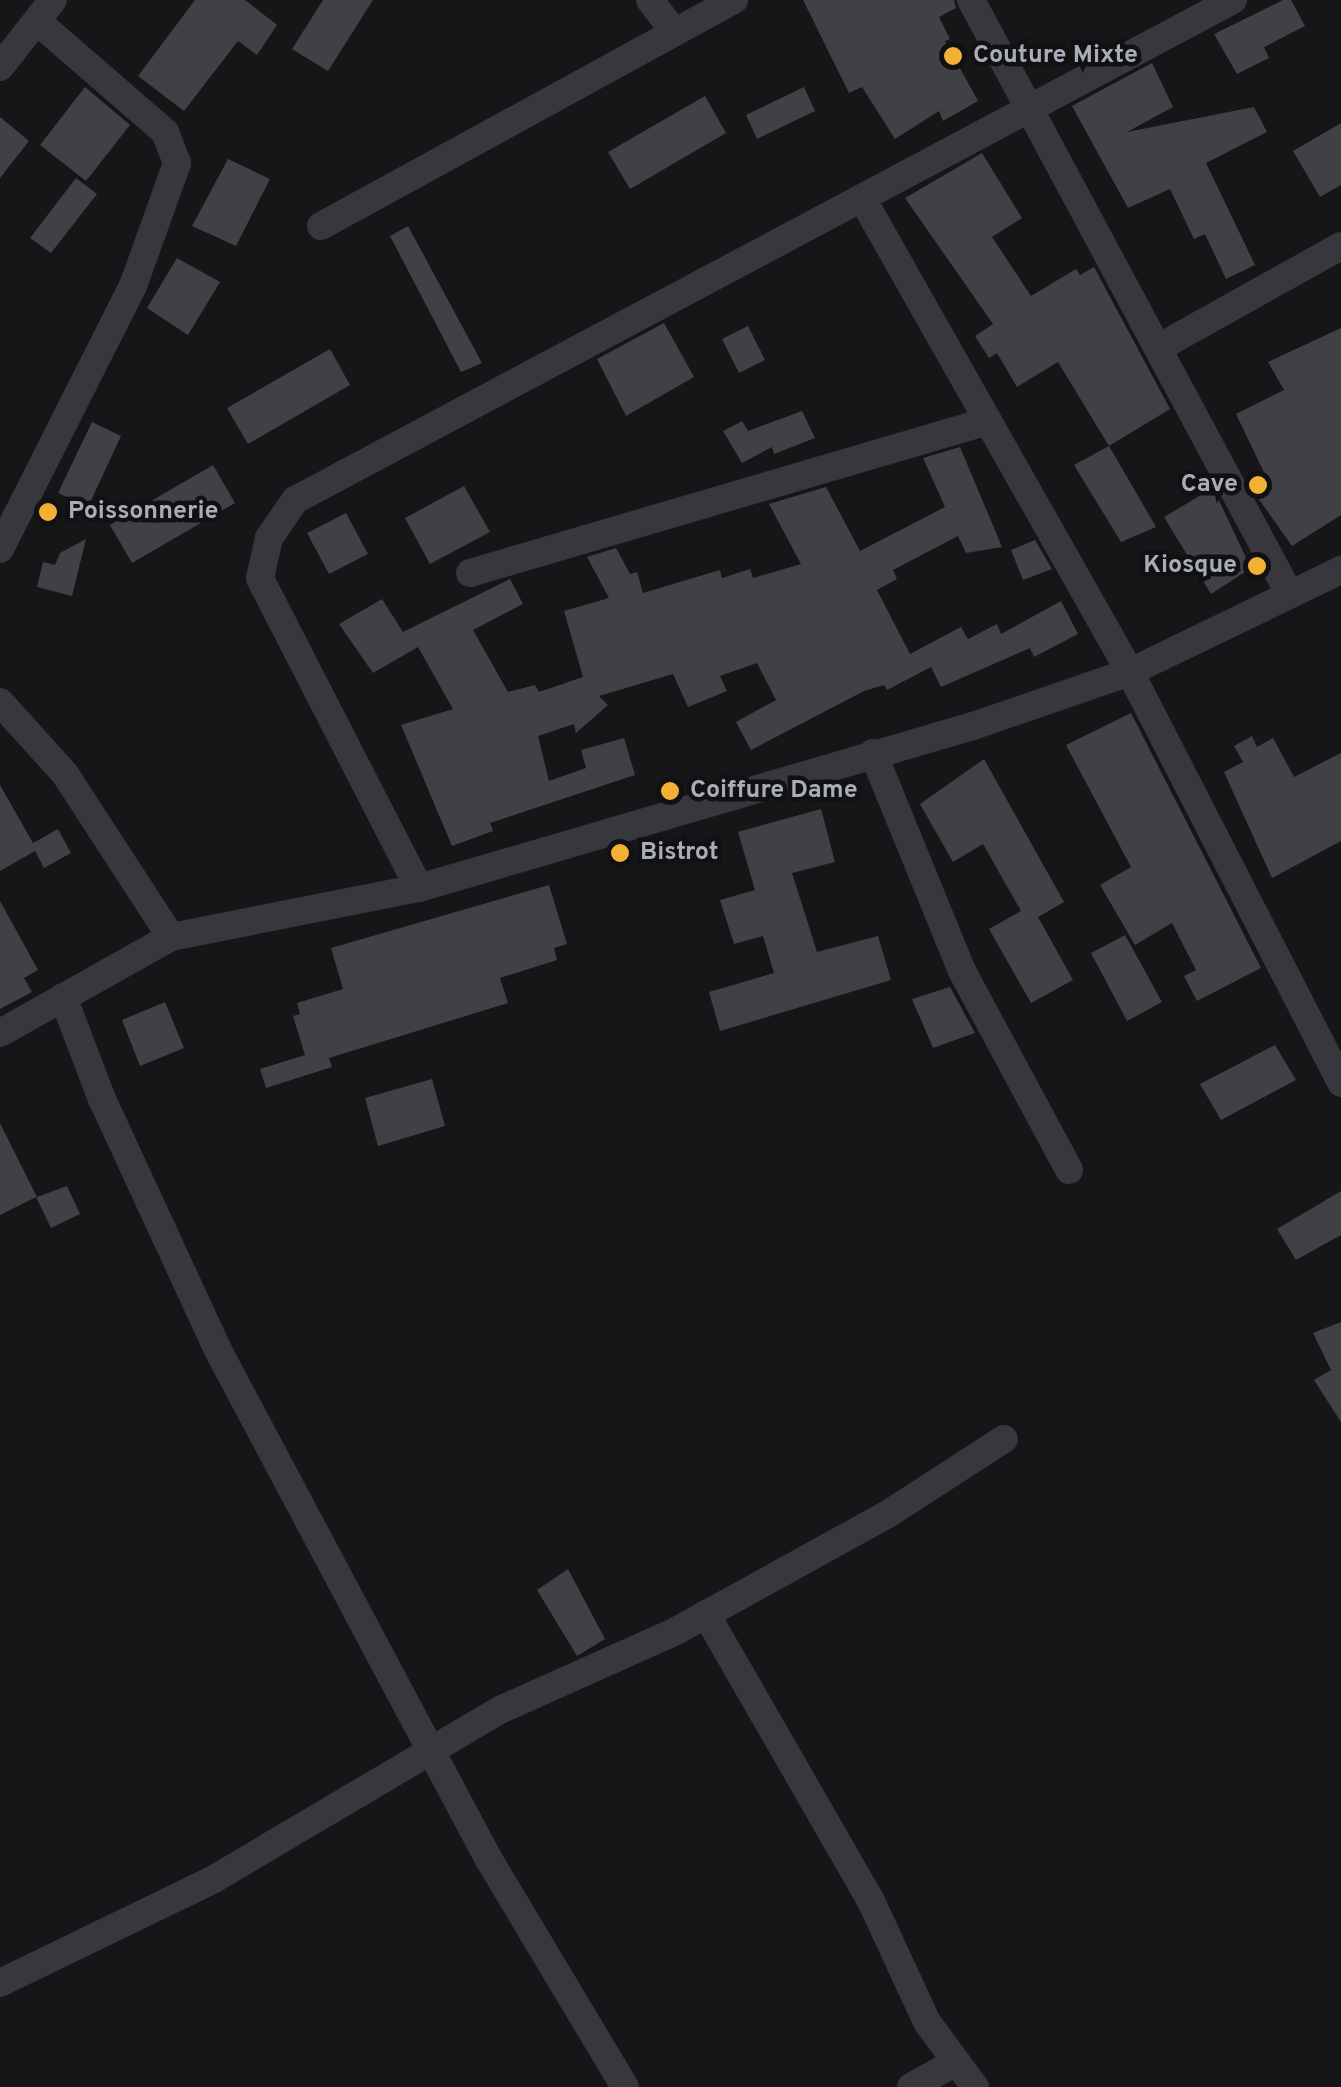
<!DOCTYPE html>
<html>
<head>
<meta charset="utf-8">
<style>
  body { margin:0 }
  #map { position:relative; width:1341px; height:2087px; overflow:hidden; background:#161618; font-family:Overpass,sans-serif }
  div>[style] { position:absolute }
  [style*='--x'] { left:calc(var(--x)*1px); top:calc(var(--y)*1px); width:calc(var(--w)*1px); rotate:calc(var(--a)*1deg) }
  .building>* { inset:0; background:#404145 }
  .minor>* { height:28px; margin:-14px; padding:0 14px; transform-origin:14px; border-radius:14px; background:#37383d }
  .dots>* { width:28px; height:28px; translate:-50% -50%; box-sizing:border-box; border:5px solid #111113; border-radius:50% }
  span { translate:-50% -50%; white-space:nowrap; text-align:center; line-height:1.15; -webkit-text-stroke:9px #111113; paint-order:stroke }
  .poi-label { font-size:25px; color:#a8adb8; font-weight:700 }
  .left { translate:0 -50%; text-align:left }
  .right { translate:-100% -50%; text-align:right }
</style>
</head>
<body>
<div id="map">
  <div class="building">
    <div style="clip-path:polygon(195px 0,245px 0,277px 25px,257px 55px,238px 41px,184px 111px,138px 76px)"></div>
    <div style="clip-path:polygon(323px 0,373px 0,328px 71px,292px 49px)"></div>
    <div style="clip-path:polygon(803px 0,954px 0,956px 8px,939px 17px,950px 39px,945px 41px,978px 101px,943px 121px,939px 111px,895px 139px,862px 87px,849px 93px)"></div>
    <div style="clip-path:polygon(1283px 0,1291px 0,1305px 26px,1264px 47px,1269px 58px,1237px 74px,1214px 34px)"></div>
    <div style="clip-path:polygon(1152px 63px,1173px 107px,1127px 132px,1254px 107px,1267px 132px,1206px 163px,1255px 265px,1226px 279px,1205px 234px,1194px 239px,1170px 189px,1128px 208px,1072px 106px)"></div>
    <div style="clip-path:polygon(85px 87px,130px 125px,86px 181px,40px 145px)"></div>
    <div style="clip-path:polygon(804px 87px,815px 111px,757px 139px,746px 115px)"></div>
    <div style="clip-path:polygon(705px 96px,726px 133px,630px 189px,608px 152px)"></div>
    <div style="clip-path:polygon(0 117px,29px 141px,0 178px)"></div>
    <div style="clip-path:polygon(1341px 123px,1341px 185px,1320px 197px,1293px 151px)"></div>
    <div style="clip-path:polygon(982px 153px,1022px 218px,992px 237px,1031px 296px,1076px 269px,1080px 275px,1094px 267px,1170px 409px,1109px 446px,1058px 362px,1017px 387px,997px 353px,989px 358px,975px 336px,993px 324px,905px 198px)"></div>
    <div style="clip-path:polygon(228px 159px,270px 179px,236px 246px,192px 226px)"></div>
    <div style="clip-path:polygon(76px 178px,97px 194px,51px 253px,30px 238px)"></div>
    <div style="clip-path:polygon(408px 226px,482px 363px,461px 372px,390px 236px)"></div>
    <div style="clip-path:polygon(177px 258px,220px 282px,188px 335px,147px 308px)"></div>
    <div style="clip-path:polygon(664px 323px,694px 377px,626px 416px,597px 359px)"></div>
    <div style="clip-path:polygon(748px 326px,765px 360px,739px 373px,722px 339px)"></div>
    <div style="clip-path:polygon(1341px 328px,1341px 515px,1292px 546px,1258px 498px,1272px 489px,1236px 414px,1284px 390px,1268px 362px)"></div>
    <div style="clip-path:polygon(330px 349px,350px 385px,248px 444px,227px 408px)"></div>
    <div style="clip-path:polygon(802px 411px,815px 438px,774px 454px,772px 447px,742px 463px,723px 431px,742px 421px,748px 431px)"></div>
    <div style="clip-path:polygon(92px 422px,121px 436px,88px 507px,58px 493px)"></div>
    <div style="clip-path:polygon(1109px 446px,1156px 527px,1121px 542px,1074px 465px)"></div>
    <div style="clip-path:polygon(960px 447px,1002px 547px,966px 553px,958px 536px,893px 570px,897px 579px,877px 590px,910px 654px,961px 627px,968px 639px,997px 624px,1001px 634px,1061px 601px,1078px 634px,1034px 657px,1030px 648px,941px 687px,931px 667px,887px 690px,884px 685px,864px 691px,751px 750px,736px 722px,776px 700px,757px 663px,720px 676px,727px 691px,688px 707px,673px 674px,599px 696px,608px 705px,576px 733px,574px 724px,538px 736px,549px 781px,586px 768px,581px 750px,624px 738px,635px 775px,490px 823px,493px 831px,452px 846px,401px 725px,453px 709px,418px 647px,373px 673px,339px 624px,382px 599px,403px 632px,510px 579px,523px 604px,473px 630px,508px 692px,535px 685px,539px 692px,583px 677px,564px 611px,609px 598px,587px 557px,616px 548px,630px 574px,637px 572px,643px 593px,720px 570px,722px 578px,750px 569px,753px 578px,801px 564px,769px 504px,826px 487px,860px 551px,945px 507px,923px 458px)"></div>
    <div style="clip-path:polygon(213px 465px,235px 503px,132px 563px,110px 525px)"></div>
    <div style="clip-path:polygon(464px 486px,490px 532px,430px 564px,405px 518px)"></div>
    <div style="clip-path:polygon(1213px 488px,1251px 568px,1211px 594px,1164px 517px)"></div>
    <div style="clip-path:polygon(346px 513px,368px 554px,329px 574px,307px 533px)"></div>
    <div style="clip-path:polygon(86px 539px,72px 596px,37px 587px,43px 562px,55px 565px,60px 553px)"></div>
    <div style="clip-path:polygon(1035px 540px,1052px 569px,1023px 580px,1011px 550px)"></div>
    <div style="clip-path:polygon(1131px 713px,1261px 968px,1197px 1001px,1184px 976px,1196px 970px,1172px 923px,1135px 945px,1100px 885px,1131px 867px,1066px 745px)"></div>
    <div style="clip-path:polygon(1252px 736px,1257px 747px,1273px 738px,1294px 777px,1341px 753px,1341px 841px,1272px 878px,1224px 772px,1243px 762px,1234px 746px)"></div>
    <div style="clip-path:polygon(984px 759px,1064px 902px,1038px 917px,1073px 980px,1031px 1003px,989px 929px,1021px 911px,983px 844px,953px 862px,920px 804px)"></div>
    <div style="clip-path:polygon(0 785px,33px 843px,58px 829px,71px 853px,44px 868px,35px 851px,0 871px)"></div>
    <div style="clip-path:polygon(821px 809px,835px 862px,792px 873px,817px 952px,878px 936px,891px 980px,720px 1031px,709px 992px,774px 973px,763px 936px,734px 944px,720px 900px,755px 890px,738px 832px)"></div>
    <div style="clip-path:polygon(549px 885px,567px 944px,554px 948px,557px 960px,500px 978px,508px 1003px,329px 1058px,332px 1067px,266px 1088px,260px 1069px,305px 1055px,293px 1016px,300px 1014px,297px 1003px,343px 989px,331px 948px)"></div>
    <div style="clip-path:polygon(0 901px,38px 970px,24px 978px,32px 992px,0 1009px)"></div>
    <div style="clip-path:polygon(1125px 935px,1162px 1002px,1127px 1021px,1091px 953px)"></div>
    <div style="clip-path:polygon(950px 987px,975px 1033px,933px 1048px,912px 999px)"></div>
    <div style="clip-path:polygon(165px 1002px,184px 1048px,140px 1066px,122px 1020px)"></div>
    <div style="clip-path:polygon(1275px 1045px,1296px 1080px,1221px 1120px,1200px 1084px)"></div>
    <div style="clip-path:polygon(432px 1079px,445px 1126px,378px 1146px,365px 1098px)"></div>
    <div style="clip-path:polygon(0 1123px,37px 1197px,67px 1186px,80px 1214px,51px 1228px,36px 1197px,0 1215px)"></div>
    <div style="clip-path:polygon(1341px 1191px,1341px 1235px,1296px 1260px,1277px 1229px)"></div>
    <div style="clip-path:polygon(1341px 1322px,1341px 1422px,1314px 1380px,1331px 1370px,1313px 1333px)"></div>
    <div style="clip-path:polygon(568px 1569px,605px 1639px,577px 1656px,537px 1590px)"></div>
  </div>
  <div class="minor">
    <div style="--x:650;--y:0;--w:40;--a:53"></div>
    <div style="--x:971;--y:0;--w:673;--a:61.8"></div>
    <div style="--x:0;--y:67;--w:85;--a:-51.7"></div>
    <div style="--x:862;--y:198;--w:545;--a:60.52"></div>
    <div style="--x:1130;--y:672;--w:462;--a:62.8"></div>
    <div style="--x:321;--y:226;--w:471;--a:-28.7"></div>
    <div style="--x:1160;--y:347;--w:207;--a:-29.2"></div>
    <div style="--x:0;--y:549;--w:295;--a:-63.2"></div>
    <div style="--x:133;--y:286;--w:131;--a:-70.3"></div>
    <div style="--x:177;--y:163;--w:33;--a:-111"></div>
    <div style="--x:165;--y:132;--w:169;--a:-139.1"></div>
    <div style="--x:470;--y:573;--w:540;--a:-16.35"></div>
    <div style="--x:0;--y:702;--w:97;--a:47.9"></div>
    <div style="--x:65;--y:774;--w:194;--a:57"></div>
    <div style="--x:873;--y:753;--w:235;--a:67.8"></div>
    <div style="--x:962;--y:971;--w:226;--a:61.7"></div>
    <div style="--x:419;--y:888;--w:348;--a:-117.2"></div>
    <div style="--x:260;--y:578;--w:41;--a:-77.3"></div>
    <div style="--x:269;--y:538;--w:46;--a:-55.6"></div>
    <div style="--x:295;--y:500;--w:1063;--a:-28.06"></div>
    <div style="--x:63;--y:997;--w:109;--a:69.1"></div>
    <div style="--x:102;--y:1099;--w:281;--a:65.2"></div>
    <div style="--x:220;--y:1354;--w:571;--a:62"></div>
    <div style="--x:488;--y:1858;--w:267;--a:59.1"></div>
    <div style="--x:0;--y:1033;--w:196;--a:-29.3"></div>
    <div style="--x:171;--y:937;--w:253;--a:-11.2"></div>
    <div style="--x:419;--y:888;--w:577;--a:-16.3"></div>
    <div style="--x:973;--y:726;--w:166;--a:-19"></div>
    <div style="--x:1130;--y:672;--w:234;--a:-25.8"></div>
    <div style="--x:706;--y:1614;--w:331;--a:60.1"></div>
    <div style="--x:871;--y:1901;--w:133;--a:65.2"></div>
    <div style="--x:927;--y:2022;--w:81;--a:53.6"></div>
    <div style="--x:0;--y:1983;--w:238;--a:-25.9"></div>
    <div style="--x:214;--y:1879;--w:334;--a:-30.6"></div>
    <div style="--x:502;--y:1709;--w:191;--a:-24.1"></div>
    <div style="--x:676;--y:1631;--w:242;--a:-28.9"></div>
    <div style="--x:888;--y:1514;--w:138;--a:-32.9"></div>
    <div style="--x:911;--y:2087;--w:51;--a:-29.1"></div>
  </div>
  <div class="dots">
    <div style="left:953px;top:56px;background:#f2b134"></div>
    <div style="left:1258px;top:485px;background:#f2b134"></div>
    <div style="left:48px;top:512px;background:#f2b134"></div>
    <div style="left:1257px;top:566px;background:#f2b134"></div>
    <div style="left:670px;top:791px;background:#f2b134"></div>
    <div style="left:620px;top:853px;background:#f2b134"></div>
  </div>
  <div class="poi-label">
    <span class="left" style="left:973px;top:56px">Couture Mixte</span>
    <span class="right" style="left:1238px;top:485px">Cave</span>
    <span class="left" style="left:68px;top:512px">Poissonnerie</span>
    <span class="right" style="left:1237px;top:566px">Kiosque</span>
    <span class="left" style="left:690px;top:791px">Coiffure Dame</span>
    <span class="left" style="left:640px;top:853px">Bistrot</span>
  </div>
</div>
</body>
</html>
